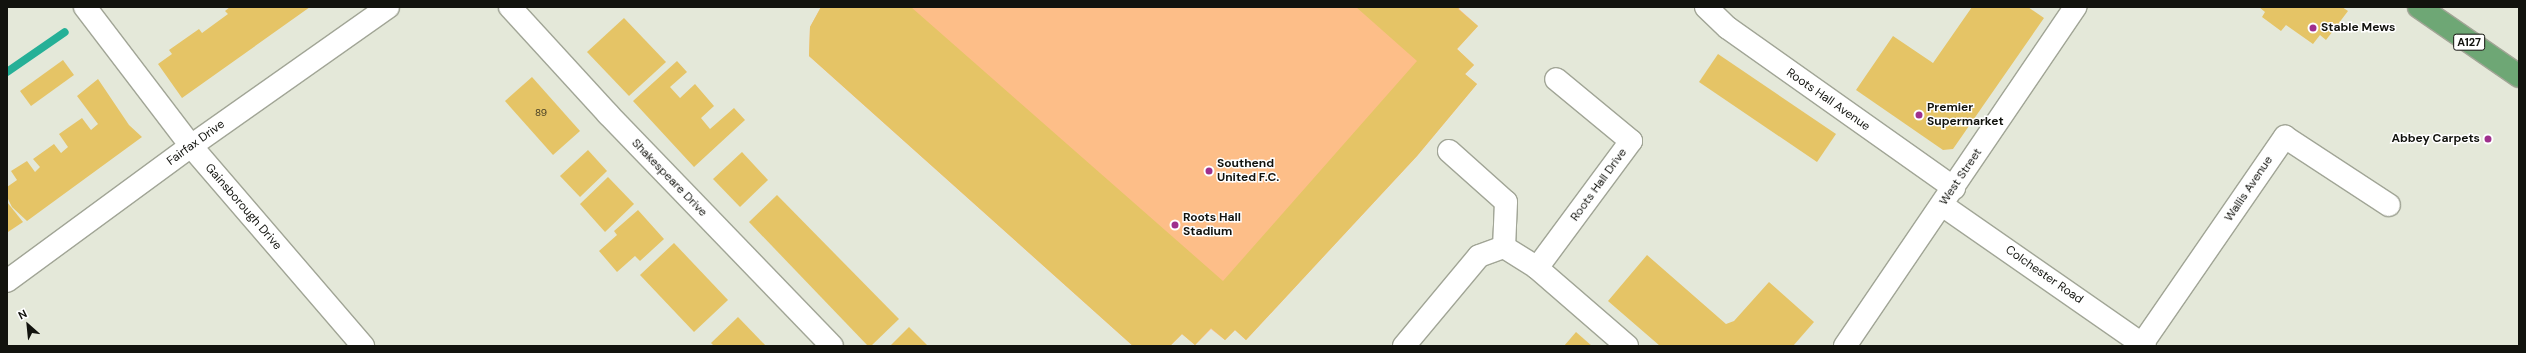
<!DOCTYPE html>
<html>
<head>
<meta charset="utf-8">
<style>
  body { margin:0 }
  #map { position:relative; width:2526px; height:353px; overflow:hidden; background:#e4e8d9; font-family:"DM Sans",sans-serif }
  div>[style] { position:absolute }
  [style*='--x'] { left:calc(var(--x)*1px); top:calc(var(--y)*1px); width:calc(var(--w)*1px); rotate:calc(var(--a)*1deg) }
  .green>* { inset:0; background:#fdbe88 }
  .stream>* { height:8px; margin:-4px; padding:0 4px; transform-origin:4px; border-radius:4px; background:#25b097 }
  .building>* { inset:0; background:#e5c466 }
  .roads { filter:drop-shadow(1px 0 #a1a596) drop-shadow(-1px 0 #a1a596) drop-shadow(0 1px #a1a596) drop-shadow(0 -1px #a1a596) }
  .street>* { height:22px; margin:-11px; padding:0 11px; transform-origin:11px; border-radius:11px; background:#fff }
  .secondary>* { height:22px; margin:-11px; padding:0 11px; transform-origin:11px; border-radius:11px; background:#fff }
  .highway>* { height:22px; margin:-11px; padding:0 11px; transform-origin:11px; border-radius:11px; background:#6ea775 }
  .dots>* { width:11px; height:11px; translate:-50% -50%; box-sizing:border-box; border:2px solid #fff; border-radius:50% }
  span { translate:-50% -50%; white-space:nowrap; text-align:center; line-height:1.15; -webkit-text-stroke:3px #fff; paint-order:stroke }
  .number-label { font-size:10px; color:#473f24 }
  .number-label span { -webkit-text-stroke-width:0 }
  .shield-label span { padding:1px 3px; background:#fff; border:1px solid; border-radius:3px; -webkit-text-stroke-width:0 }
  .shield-label { font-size:11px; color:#12130e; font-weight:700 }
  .poi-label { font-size:12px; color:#12130e; font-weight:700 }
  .left { translate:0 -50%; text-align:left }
  .right { translate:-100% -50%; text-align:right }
  .street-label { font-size:12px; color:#12130e }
  .frame { position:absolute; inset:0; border:8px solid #12130e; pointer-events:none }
  .north { position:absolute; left:8px; top:305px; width:40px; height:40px; -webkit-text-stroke:3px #fff; paint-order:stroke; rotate:333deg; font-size:11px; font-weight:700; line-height:16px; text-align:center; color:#12130e }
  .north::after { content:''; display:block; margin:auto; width:14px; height:18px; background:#12130e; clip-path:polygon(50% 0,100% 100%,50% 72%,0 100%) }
</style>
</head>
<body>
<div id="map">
  <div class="green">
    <div style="clip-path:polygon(821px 7px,1460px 7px,1459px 9px,1478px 26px,1457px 49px,1474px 65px,1465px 74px,1477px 84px,1417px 156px,1246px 340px,1235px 330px,1225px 340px,1211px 329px,1195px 345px,1182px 334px,1170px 346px,1133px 346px,809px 56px,810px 27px)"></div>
  </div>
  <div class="stream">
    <div style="--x:7;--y:72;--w:70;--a:-34.6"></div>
  </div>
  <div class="building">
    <div style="clip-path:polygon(230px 7px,310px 7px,182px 98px,158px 64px,172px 54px,169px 50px,199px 29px,202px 33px,228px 14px,225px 11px)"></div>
    <div style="clip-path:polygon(821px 7px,911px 7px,1223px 281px,1417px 61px,1356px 7px,1460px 7px,1458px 9px,1478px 26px,1457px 49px,1474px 65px,1465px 74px,1477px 84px,1417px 156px,1246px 340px,1235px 330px,1225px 340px,1211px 328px,1195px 345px,1182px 334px,1170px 346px,1133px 346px,809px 56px,810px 27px)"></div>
    <div style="clip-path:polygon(1972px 7px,2028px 7px,2044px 18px,1953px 149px,1943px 150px,1856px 90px,1893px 36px,1933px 63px)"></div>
    <div style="clip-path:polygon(2259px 7px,2342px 7px,2348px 11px,2326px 40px,2320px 35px,2313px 44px,2286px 25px,2281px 31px,2262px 17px,2265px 12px)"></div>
    <div style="clip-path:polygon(624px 18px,666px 62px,629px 96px,587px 52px)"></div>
    <div style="clip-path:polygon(1718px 54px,1836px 134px,1817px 162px,1699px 82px)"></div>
    <div style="clip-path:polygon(63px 60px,74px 75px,31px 106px,20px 91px)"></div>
    <div style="clip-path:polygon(677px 61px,687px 72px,670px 87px,680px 98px,695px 84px,714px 106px,701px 118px,710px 129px,734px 108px,745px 120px,694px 167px,633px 101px)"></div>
    <div style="clip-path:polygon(532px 77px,580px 131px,553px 155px,505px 101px)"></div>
    <div style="clip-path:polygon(98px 79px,129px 125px,142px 137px,27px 221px,12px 207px,7px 197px,7px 187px,17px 180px,11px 171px,27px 161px,35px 172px,40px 167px,33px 159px,54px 144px,61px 153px,68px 147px,59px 134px,82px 118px,91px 130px,98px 124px,77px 96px)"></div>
    <div style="clip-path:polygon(588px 150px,607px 171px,580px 197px,560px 176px)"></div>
    <div style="clip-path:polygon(742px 152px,768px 180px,740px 207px,713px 179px)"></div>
    <div style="clip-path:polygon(608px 177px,634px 204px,605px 232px,580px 204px)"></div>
    <div style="clip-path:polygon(777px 195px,899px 319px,871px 346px,868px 346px,749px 222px)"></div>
    <div style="clip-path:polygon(7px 202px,23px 222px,8px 232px,7px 231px)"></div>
    <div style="clip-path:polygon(638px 210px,664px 239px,640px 261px,635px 256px,617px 272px,599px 251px,617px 235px,614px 231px)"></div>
    <div style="clip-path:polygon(674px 243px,728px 300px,694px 332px,640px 275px)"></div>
    <div style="clip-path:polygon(1647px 255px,1726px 324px,1734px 321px,1769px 282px,1814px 322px,1793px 346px,1660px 346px,1608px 301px)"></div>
    <div style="clip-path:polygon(738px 317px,766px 346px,714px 346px,711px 343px)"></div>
    <div style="clip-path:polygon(909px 327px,928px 346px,890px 346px)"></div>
    <div style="clip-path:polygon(1576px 332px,1592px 346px,1564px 346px)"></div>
  </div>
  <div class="roads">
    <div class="street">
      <div style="--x:85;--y:7;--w:175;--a:52.7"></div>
      <div style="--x:191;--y:146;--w:264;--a:49.3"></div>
      <div style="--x:510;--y:7;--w:145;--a:47.5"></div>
      <div style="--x:608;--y:114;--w:322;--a:46"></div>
      <div style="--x:1706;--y:7;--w:30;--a:44"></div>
      <div style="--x:1728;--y:28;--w:277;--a:35.3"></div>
      <div style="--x:1449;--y:151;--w:76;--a:41.8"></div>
      <div style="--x:1506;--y:202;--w:45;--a:92.5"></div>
      <div style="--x:1942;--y:205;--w:247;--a:34.8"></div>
      <div style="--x:1537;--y:268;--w:158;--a:-53.5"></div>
      <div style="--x:1631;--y:141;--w:97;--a:-140.4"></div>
      <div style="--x:2142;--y:344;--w:252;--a:-55.4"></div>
      <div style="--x:2285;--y:137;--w:124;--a:33.2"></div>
      <div style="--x:1404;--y:346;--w:117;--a:-50.2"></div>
      <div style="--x:1479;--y:256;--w:27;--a:-20"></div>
      <div style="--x:1504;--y:247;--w:39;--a:32"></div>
      <div style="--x:1537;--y:268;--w:119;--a:40.9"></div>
    </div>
    <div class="secondary">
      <div style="--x:7;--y:281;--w:228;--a:-36.3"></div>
      <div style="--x:191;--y:146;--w:241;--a:-35.2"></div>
      <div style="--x:1845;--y:346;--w:410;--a:-55.8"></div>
    </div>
    <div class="highway">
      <div style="--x:2419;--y:7;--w:121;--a:34.6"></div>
    </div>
  </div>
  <div class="dots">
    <div style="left:2313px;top:28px;background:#9f2f8d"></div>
    <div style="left:1919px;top:115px;background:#9f2f8d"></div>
    <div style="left:2488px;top:139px;background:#9f2f8d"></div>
    <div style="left:1209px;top:171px;background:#9f2f8d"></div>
    <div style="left:1175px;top:225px;background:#9f2f8d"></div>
  </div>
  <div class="number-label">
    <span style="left:541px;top:113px">89</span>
  </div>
  <div class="shield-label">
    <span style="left:2469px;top:42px">A127</span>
  </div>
  <div class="poi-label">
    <span class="left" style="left:2321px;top:28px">Stable Mews</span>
    <span class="left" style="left:1927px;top:115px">Premier<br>Supermarket</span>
    <span class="right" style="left:2480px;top:139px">Abbey Carpets</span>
    <span class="left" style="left:1217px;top:171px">Southend<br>United F.C.</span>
    <span class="left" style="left:1183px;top:225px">Roots Hall<br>Stadium</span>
  </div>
  <div class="street-label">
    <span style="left:1828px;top:100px;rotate:35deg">Roots Hall Avenue</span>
    <span style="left:196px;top:143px;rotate:-36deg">Fairfax Drive</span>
    <span style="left:1961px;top:177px;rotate:-56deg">West Street</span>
    <span style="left:669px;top:178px;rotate:46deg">Shakespeare Drive</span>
    <span style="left:1599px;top:185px;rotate:-54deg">Roots Hall Drive</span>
    <span style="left:2249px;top:189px;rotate:-56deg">Wallis Avenue</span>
    <span style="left:243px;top:207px;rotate:49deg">Gainsborough Drive</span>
    <span style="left:2044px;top:275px;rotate:35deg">Colchester Road</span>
  </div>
  <div class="frame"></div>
  <div class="north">N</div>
</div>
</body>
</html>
